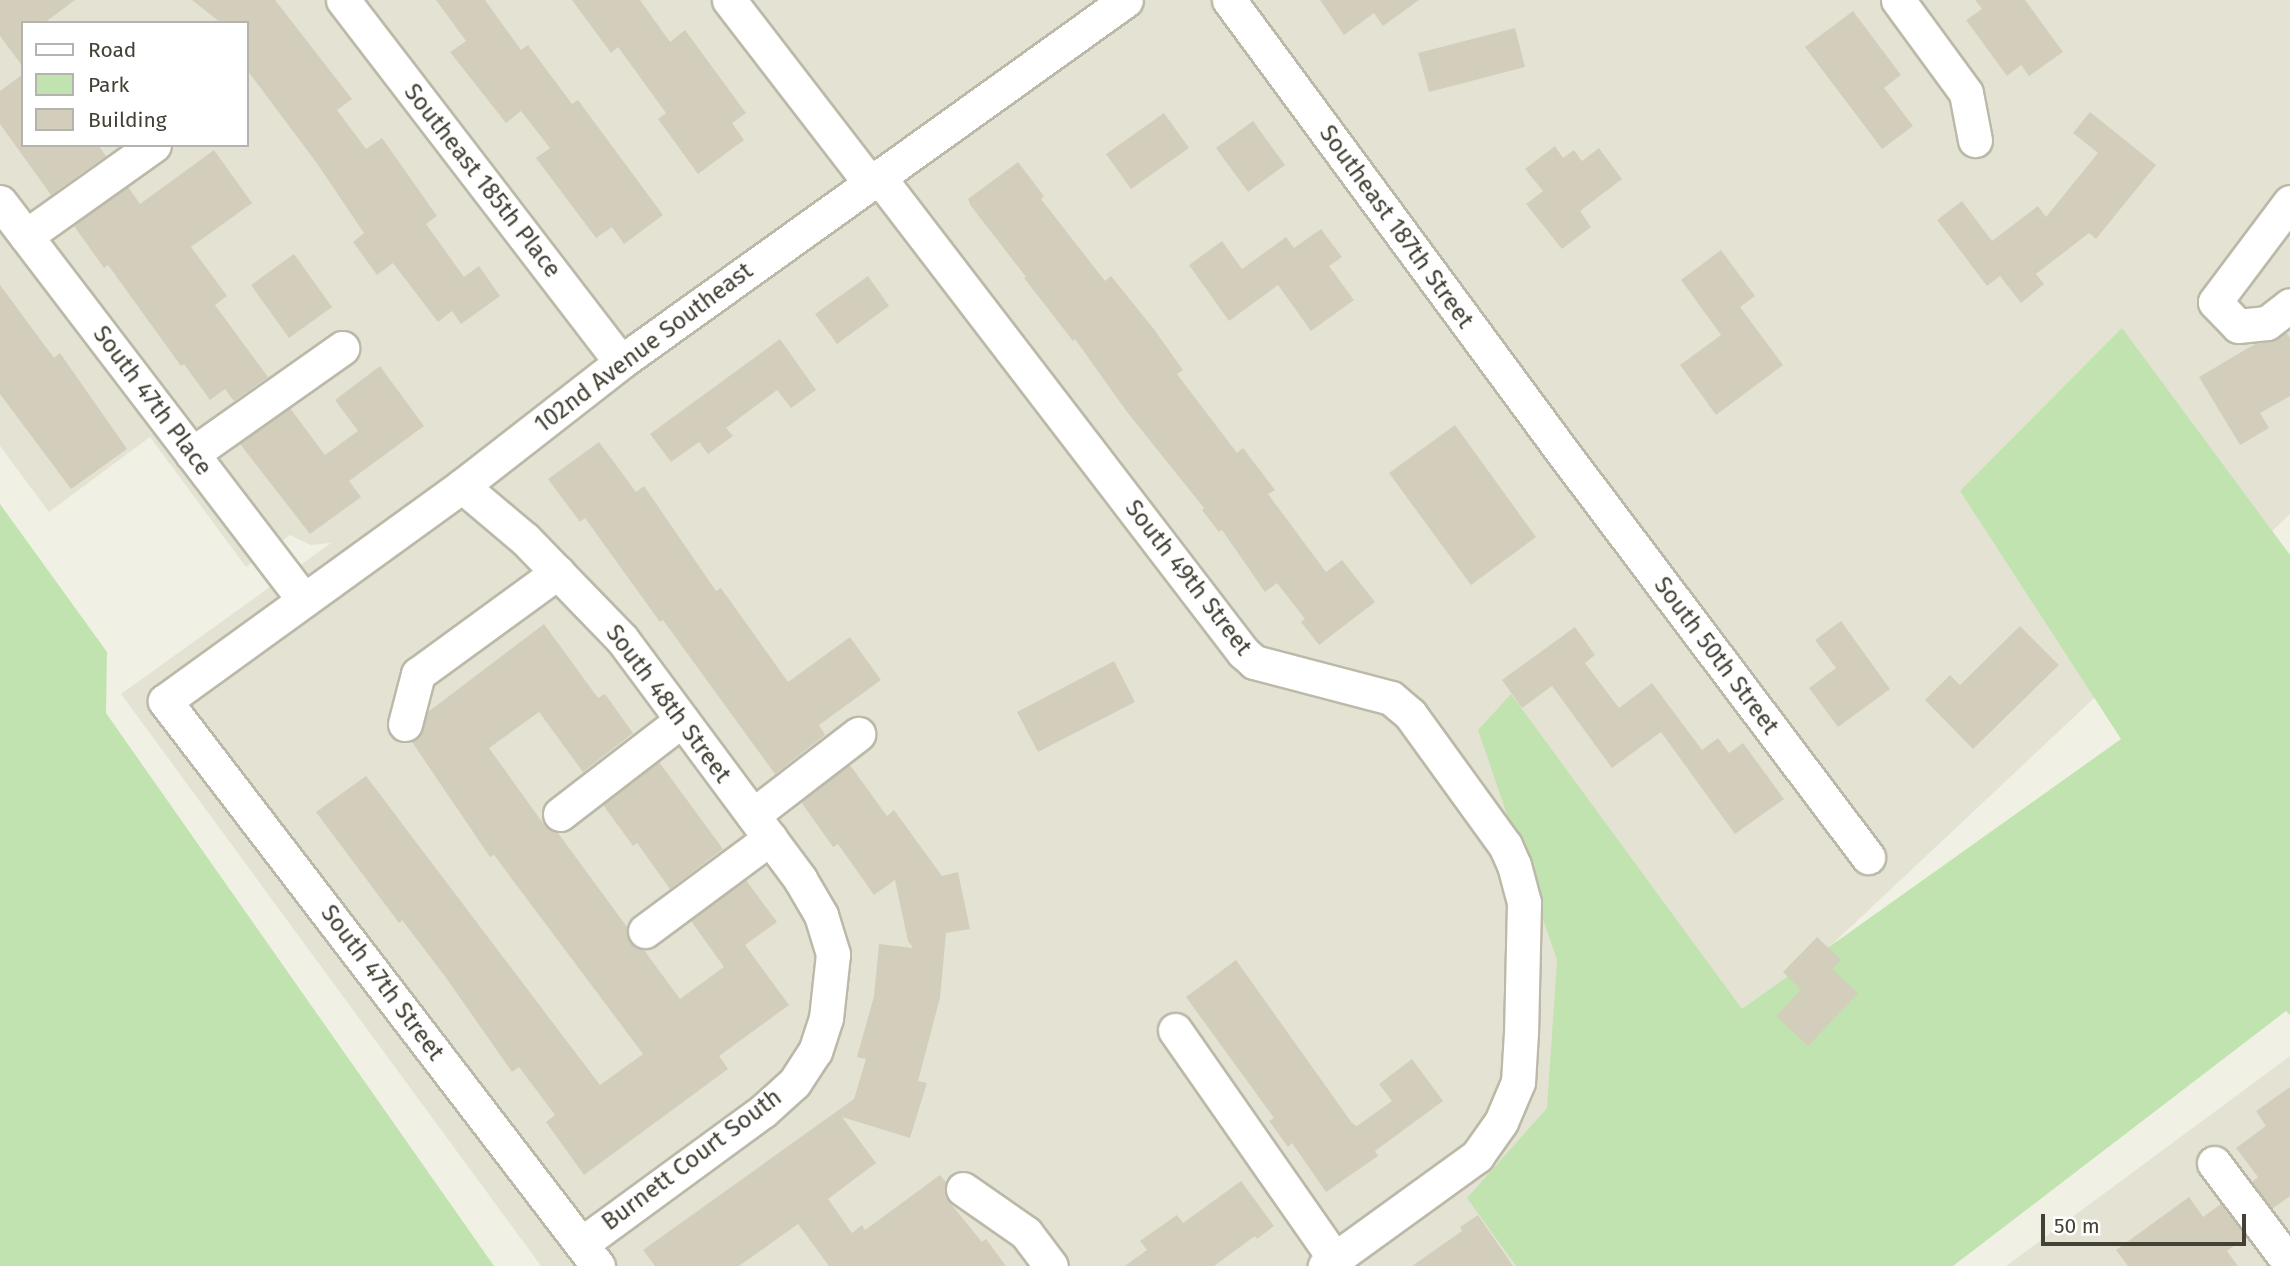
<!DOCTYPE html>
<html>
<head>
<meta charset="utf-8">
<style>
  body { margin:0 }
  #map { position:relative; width:2290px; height:1266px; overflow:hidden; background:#f1f0e4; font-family:"Fira Sans",sans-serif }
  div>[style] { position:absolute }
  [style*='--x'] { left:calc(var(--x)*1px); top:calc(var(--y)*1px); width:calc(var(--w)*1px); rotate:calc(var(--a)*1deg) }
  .residential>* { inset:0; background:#e4e3d3 }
  .green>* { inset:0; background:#c0e3af }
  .building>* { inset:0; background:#d2cebb }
  .roads { filter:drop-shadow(2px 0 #bcb9a8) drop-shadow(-2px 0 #bcb9a8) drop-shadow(0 2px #bcb9a8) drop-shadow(0 -2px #bcb9a8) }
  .minor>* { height:33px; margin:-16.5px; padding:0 16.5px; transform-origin:16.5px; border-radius:16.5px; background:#fff }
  span { translate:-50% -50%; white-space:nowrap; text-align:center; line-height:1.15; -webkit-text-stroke:5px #fff; paint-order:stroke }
  .street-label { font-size:24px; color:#434035 }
  .legend { position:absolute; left:21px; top:21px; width:228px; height:126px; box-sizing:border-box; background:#fff; border:2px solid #b4b3ae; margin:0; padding:9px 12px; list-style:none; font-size:21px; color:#434035 }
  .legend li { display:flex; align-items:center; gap:14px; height:35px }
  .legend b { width:35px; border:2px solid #b4b3ae }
  .scale { position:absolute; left:2041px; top:1214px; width:205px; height:32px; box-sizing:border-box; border:4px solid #434035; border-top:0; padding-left:9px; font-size:21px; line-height:24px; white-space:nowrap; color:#434035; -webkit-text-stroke:5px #fff; paint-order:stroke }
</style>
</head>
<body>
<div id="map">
  <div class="residential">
    <div style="clip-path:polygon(evenodd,0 0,2290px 0,2290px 514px,1775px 998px,1751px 1266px,541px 1266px,121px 694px,331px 543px,311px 545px,290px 535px,246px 567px,150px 437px,49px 512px,0 446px,0 0,23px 23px,247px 23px,247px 145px,23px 145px,23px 23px)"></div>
    <div style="clip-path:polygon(2290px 1056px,2290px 1266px,2006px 1266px)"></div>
  </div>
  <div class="green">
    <div style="clip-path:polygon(2122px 328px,2290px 555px,2290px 1015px,2286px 1011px,1953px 1266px,1516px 1266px,1467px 1198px,1547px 1108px,1557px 960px,1478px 730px,1511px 694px,1742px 1009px,2121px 739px,1960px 491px)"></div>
    <div style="clip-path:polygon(0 504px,107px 652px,106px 713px,494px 1266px,0 1266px)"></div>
  </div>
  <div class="building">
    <div style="clip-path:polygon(0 0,75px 0,44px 23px,23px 23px,23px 67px,0 36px)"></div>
    <div style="clip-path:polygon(192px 0,275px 0,352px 99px,337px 110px,366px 149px,382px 138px,437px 216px,426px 224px,464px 277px,479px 266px,500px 296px,461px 324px,452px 311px,438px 322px,393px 263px,377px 275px,353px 242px,364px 233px,316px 162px,247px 70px,247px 23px,221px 23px)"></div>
    <div style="clip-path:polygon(436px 0,485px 0,521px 50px,528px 45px,572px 104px,578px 100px,663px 215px,624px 244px,612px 227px,596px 238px,536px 158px,550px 148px,521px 111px,506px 123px,450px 52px,466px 41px)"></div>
    <div style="clip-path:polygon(572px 0,640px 0,670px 42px,685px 30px,746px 113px,732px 123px,744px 140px,698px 174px,658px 119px,666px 113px,618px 47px,611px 53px)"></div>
    <div style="clip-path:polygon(1320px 0,1419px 0,1383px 26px,1374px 13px,1344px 35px)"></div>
    <div style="clip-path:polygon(1975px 0,2025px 0,2063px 52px,2029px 76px,2021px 65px,2007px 76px,1966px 20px,1982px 9px)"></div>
    <div style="clip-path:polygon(1853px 11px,1901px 75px,1884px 88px,1913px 126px,1882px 149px,1805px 47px)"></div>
    <div style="clip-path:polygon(1515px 28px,1525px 67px,1429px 92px,1418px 53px)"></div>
    <div style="clip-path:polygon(23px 74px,23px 145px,98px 145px,106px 156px,51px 195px,0 124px,0 91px)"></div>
    <div style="clip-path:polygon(2090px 112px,2156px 165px,2096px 239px,2089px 233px,2036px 274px,2044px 284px,2021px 303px,2000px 276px,1987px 286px,1937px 220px,1962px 201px,1992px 241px,2038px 206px,2046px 217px,2098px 153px,2073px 133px)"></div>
    <div style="clip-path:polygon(1164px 113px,1189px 148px,1131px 189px,1106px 154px)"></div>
    <div style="clip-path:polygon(1253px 121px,1285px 165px,1248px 192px,1216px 148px)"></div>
    <div style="clip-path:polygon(1555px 146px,1563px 158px,1574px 150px,1582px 161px,1599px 148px,1622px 179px,1580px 211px,1591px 227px,1562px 249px,1526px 204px,1543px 191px,1525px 169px)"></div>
    <div style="clip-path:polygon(214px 150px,252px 203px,191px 247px,227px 296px,215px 305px,268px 377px,234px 401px,225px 389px,210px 400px,184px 364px,181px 366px,108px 265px,104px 268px,74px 226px,128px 187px,140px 204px)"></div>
    <div style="clip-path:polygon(1018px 162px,1044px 196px,1041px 199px,1105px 281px,1111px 276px,1153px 328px,1183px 370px,1177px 374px,1237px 453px,1243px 448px,1275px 490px,1268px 494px,1326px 572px,1342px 560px,1375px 602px,1319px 645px,1301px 622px,1305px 619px,1277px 583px,1265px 592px,1222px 530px,1219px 532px,1202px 510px,1204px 508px,1127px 412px,1075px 339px,1073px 341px,1024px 278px,1026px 277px,971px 206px,968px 199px)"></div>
    <div style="clip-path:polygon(1321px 229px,1342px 257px,1329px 266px,1354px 300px,1311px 331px,1278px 285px,1229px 321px,1189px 265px,1222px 241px,1242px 269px,1286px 237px,1294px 248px)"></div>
    <div style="clip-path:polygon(1721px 250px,1755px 296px,1740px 307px,1783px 365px,1716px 415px,1680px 365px,1721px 335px,1681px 280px)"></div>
    <div style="clip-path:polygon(294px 254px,332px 307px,289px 338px,251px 285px)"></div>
    <div style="clip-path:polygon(868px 276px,889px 306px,837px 344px,815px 314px)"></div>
    <div style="clip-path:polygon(0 285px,54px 358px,60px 353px,127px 449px,71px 489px,0 394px)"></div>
    <div style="clip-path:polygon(2286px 332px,2290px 338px,2290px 396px,2260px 413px,2269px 428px,2240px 445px,2199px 377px,2255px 344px,2270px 342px)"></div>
    <div style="clip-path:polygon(780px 339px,816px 390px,791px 408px,777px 390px,726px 428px,733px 436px,708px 454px,699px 442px,671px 462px,650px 434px)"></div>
    <div style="clip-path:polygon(380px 366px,424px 426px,349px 481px,361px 497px,310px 534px,240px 444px,290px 408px,325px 455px,358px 431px,335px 400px)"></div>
    <div style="clip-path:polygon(1455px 425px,1536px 537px,1471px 585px,1389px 473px)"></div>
    <div style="clip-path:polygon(599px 442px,636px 492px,644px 486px,716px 591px,721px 588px,788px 682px,850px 637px,881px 680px,819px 725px,825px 735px,775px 774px,663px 620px,660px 622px,585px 518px,580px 522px,548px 479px)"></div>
    <div style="clip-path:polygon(1841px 621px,1890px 689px,1838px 727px,1809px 688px,1836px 668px,1815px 640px)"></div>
    <div style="clip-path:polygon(544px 624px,598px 698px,605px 694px,633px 733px,583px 772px,539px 712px,489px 748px,545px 826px,558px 833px,627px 927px,630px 943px,644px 950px,680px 999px,724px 967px,691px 921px,746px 880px,777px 922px,745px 945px,789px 1005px,719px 1056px,728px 1069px,584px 1175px,546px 1122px,555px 1115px,519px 1067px,512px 1072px,447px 979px,402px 920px,399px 923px,316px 812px,366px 776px,600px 1085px,643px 1054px,494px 855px,490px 857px,412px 742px,423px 729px,428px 712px)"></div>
    <div style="clip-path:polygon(2020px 626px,2059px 665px,1973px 749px,1925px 700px,1950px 675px,1960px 685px)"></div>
    <div style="clip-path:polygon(1575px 627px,1595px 655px,1585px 663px,1619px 708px,1652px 683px,1702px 750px,1718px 738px,1729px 753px,1743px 743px,1784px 799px,1735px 834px,1661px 732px,1612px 768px,1552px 686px,1522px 708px,1502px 680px)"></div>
    <div style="clip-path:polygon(1114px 661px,1135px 702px,1038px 752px,1017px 712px)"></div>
    <div style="clip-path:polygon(659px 762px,723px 849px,670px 889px,637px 843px,633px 846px,603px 805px)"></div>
    <div style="clip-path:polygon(850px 765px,887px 816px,894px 810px,942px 876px,958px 872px,970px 929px,946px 933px,940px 998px,918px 1081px,927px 1083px,910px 1138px,842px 1117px,876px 1163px,828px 1199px,852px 1233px,862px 1225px,865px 1230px,940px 1175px,946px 1182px,946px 1198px,982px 1242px,986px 1239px,1006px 1266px,829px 1266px,798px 1224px,739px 1266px,655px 1266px,643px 1250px,854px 1099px,866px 1059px,857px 1057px,874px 996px,879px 944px,913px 948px,908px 941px,895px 880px,874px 895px,838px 844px,833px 847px,801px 802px)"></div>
    <div style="clip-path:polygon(1817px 937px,1841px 960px,1832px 969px,1858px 993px,1808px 1046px,1776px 1016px,1801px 990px,1783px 972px)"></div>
    <div style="clip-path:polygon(1236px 960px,1352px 1123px,1357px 1126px,1392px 1101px,1379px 1084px,1412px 1059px,1443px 1101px,1375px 1151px,1378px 1156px,1326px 1192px,1292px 1143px,1288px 1147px,1269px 1121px,1274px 1118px,1186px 997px)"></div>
    <div style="clip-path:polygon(2290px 1087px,2290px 1196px,2272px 1209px,2252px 1182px,2258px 1177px,2236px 1148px,2266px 1126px,2256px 1111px)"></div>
    <div style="clip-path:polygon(1241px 1181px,1274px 1226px,1257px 1239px,1255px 1236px,1214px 1266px,1125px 1266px,1147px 1250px,1140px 1241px,1177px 1215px,1183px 1223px)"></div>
    <div style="clip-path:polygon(2189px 1197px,2203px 1217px,2221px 1204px,2246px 1237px,2227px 1251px,2238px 1266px,2128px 1266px,2116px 1250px)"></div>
    <div style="clip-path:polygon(1478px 1215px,1513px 1266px,1412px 1266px,1462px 1231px,1460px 1227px)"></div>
  </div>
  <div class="roads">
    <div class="minor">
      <div style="--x:343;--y:0;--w:456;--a:52.5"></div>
      <div style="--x:729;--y:0;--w:230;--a:52.4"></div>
      <div style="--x:1229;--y:0;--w:564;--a:53.58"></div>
      <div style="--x:1564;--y:454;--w:505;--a:52.97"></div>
      <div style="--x:1898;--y:0;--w:115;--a:53.8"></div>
      <div style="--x:1966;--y:93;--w:48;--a:79.2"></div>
      <div style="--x:878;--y:176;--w:600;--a:52.52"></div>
      <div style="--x:1243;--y:652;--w:15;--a:42"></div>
      <div style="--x:1254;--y:662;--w:142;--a:14.7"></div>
      <div style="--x:1391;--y:698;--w:25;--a:40"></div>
      <div style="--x:1410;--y:714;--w:162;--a:54.1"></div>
      <div style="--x:1505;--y:845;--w:22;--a:66"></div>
      <div style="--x:1514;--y:865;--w:39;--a:75"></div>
      <div style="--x:1524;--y:903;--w:129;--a:91.3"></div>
      <div style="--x:1521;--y:1032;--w:50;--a:93.4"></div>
      <div style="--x:1518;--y:1082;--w:43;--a:113"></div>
      <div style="--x:1501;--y:1122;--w:42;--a:125.2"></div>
      <div style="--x:1477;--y:1156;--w:188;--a:144.1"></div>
      <div style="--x:0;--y:202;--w:501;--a:52.63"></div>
      <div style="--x:2290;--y:202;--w:125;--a:126.9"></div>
      <div style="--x:2215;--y:302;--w:33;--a:46"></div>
      <div style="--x:2238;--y:326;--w:29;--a:-6"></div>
      <div style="--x:2267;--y:323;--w:29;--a:-38"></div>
      <div style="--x:26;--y:236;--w:157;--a:-35.4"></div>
      <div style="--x:192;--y:454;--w:184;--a:-35.2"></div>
      <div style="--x:462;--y:486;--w:82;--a:40.1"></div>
      <div style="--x:525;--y:539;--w:139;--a:45.9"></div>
      <div style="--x:622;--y:639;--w:299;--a:53.4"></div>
      <div style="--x:800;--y:879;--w:42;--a:59.7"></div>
      <div style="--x:821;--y:915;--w:41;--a:72.9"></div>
      <div style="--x:833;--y:954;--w:64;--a:96.2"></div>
      <div style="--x:826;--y:1018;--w:35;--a:108"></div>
      <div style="--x:815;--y:1051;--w:38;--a:123"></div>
      <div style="--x:794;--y:1083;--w:42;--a:137.9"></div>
      <div style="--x:763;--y:1111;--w:225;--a:143.8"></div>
      <div style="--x:405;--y:724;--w:52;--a:-75.4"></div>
      <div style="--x:418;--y:674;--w:173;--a:-36.1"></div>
      <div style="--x:560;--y:814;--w:154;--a:-37.6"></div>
      <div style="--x:753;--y:815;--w:133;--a:-37.6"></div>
      <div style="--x:645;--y:931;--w:156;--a:-36.6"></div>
      <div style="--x:1175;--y:1030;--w:279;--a:55.1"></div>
      <div style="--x:2214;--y:1163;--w:126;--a:53"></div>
      <div style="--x:963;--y:1189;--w:77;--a:34.9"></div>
      <div style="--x:1026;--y:1233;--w:41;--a:52.9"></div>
      <div style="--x:598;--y:1266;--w:712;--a:-127.47"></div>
      <div style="--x:165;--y:701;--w:367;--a:-35.9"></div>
      <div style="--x:462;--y:486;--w:202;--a:-37.9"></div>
      <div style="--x:621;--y:362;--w:621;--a:-35.63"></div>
    </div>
  </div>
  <div class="street-label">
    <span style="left:482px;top:181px;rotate:52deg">Southeast 185th Place</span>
    <span style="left:1396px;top:227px;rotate:54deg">Southeast 187th Street</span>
    <span style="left:644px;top:348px;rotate:-37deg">102nd Avenue Southeast</span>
    <span style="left:152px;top:401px;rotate:53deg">South 47th Place</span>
    <span style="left:1188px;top:578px;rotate:52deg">South 49th Street</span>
    <span style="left:1716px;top:656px;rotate:53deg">South 50th Street</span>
    <span style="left:668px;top:704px;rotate:53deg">South 48th Street</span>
    <span style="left:382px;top:983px;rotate:53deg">South 47th Street</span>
    <span style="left:692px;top:1160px;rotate:-37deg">Burnett Court South</span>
  </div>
  <ul class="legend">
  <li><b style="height:9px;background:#fff"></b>Road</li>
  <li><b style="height:19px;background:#c0e3af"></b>Park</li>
  <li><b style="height:19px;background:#d2cebb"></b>Building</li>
  </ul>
  <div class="scale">50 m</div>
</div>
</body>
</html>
